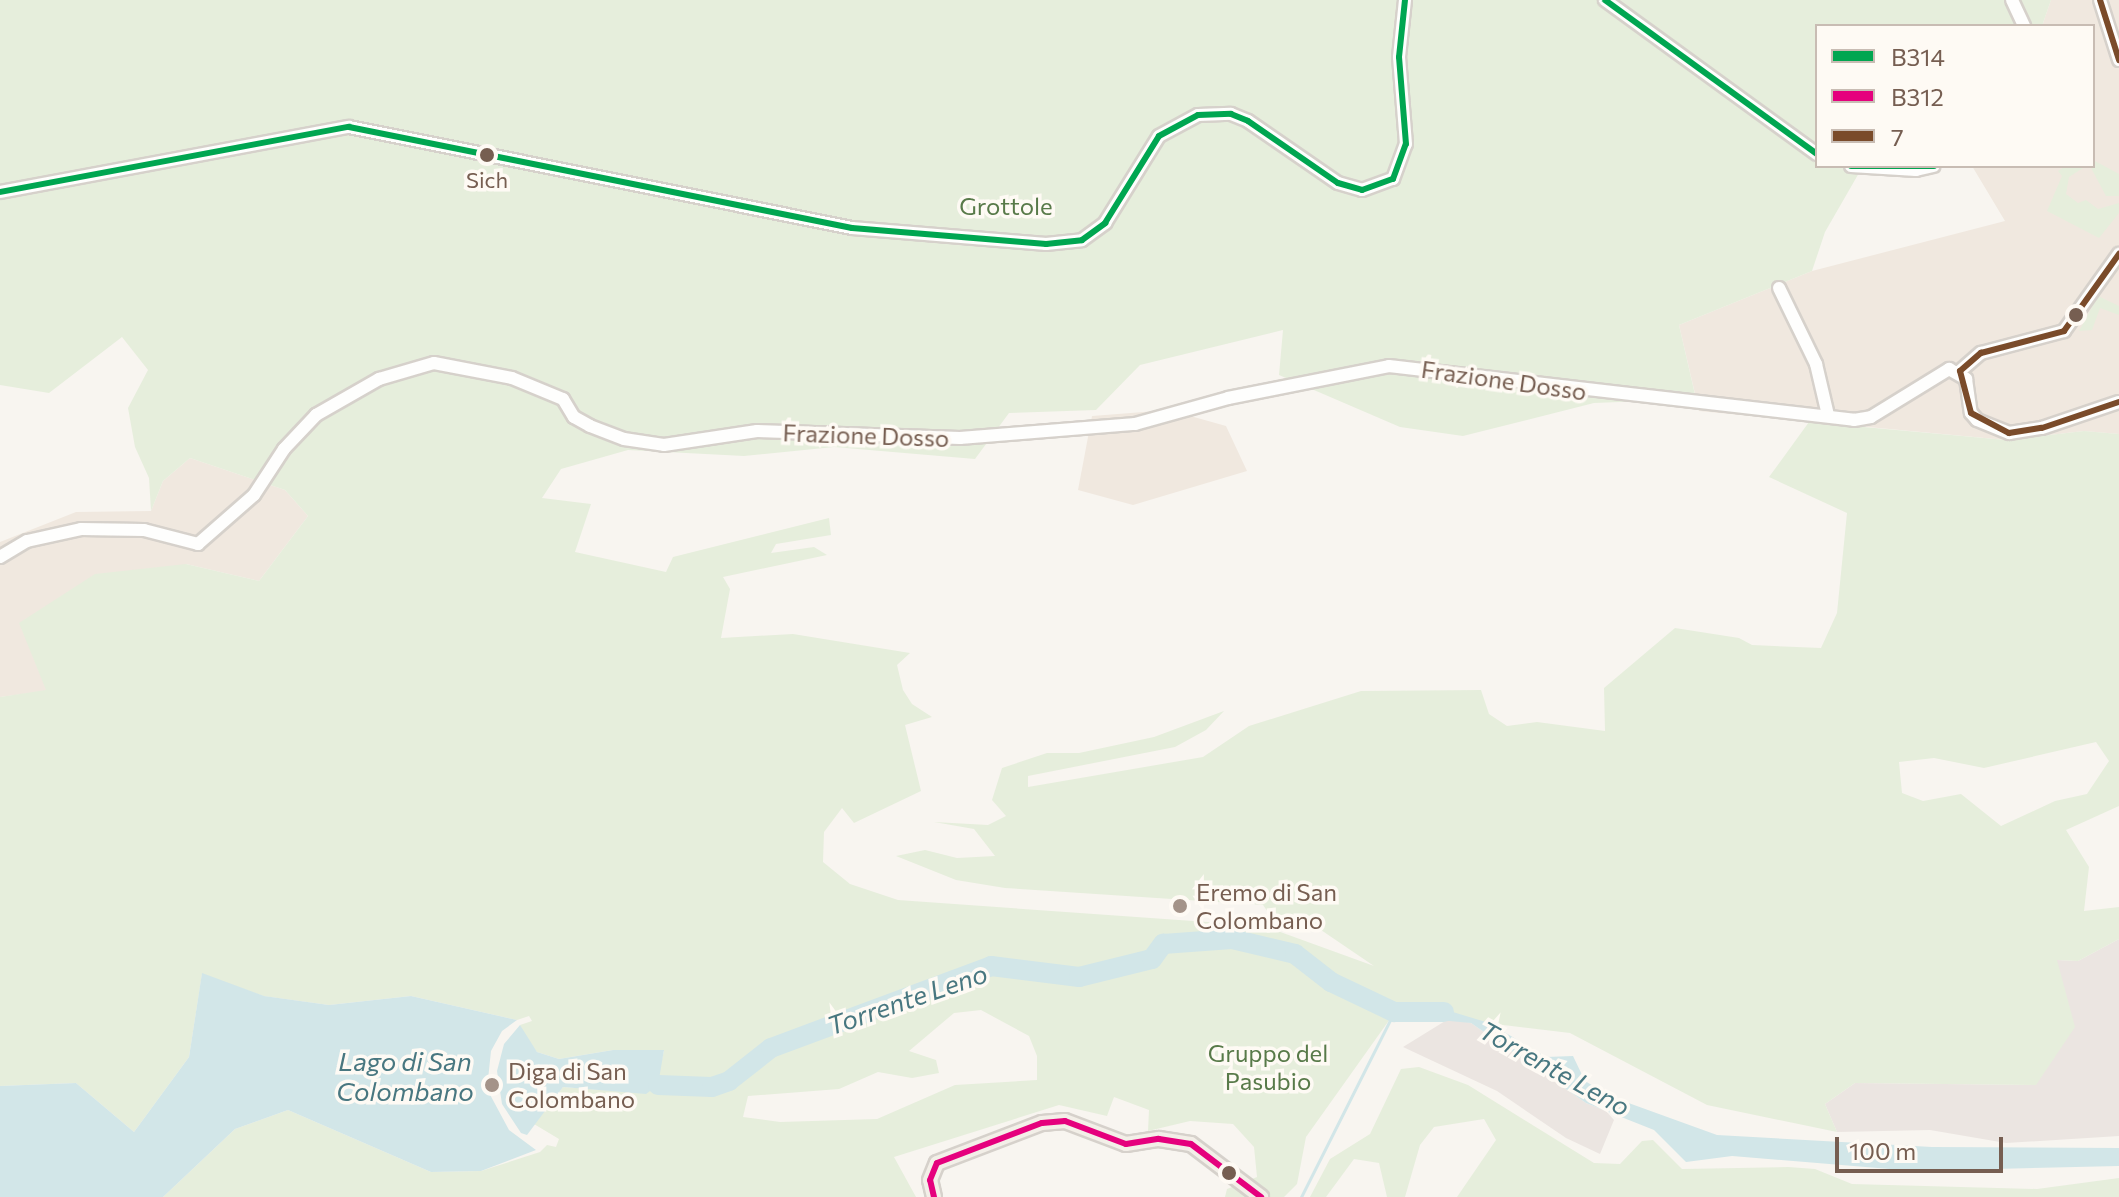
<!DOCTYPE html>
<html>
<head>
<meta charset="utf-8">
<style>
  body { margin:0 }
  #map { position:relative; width:2119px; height:1197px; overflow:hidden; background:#f8f5f0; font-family:Commissioner,sans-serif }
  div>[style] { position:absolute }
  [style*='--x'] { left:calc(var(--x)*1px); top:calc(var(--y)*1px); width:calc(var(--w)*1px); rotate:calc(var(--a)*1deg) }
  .residential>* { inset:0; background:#f0e8df }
  .industrial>* { inset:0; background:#ebe5e1 }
  .green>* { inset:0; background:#e6eedc }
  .water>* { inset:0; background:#d2e6e8 }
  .stream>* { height:3px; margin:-1.5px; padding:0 1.5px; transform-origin:1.5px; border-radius:1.5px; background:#d2e6e8 }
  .river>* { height:20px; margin:-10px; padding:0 10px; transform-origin:10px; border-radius:10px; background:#d2e6e8 }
  .roads { filter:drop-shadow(2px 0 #d6d1cb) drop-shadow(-2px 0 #d6d1cb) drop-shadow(0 2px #d6d1cb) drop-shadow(0 -2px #d6d1cb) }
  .minor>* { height:12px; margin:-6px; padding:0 6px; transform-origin:6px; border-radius:6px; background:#fefefd }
  .major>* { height:14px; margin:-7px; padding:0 7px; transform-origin:7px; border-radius:7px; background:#f3efe8 }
  .bus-1>* { height:6px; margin:-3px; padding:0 3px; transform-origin:3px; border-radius:3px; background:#00a651 }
  .bus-2>* { height:6px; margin:-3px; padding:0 3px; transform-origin:3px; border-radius:3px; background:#e5007d }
  .bus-3>* { height:6px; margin:-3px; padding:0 3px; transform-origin:3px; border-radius:3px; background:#7a4b2a }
  .dots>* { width:22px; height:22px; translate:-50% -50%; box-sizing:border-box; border:4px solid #fefaf4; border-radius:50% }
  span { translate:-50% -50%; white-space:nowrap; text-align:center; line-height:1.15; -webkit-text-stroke:7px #fefaf4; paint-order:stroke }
  .bus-label { font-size:22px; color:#765e51 }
  .park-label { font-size:24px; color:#587a49 }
  .street-label { font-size:24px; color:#765e51 }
  .poi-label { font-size:24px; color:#765e51 }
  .left { translate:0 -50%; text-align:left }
  .water-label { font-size:26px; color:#487780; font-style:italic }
  .legend { position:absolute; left:1815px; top:24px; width:280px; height:144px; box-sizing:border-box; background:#fefaf4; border:2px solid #c8bcb3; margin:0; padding:10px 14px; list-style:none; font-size:24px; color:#765e51 }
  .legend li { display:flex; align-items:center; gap:16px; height:40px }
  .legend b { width:40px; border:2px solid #c8bcb3 }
  .scale { position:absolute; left:1835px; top:1137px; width:168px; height:36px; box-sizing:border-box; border:4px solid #765e51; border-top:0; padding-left:10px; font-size:24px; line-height:28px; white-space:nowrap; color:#765e51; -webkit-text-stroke:6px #fefaf4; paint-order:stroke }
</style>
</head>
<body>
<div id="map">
  <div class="residential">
    <div style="clip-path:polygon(2051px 0,2119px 0,2119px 434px,2084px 431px,2006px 440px,1699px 411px,1679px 325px,1812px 271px,2005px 221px,1972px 166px,2093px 166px,2093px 26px,2042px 26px)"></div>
    <div style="clip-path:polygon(1169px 410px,1226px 426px,1247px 471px,1133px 505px,1078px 490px,1092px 416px)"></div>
    <div style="clip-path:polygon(190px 458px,285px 490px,308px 516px,259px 581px,186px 564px,46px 691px,0 697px,0 542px,76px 512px,151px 511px,163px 481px)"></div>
  </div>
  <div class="industrial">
    <div style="clip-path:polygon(2119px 939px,2119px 1136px,2006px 1143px,1930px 1130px,1837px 1132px,1825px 1104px,1855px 1083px,2036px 1085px,2057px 960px,2078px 961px)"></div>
    <div style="clip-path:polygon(1450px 1018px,1471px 1023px,1586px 1103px,1606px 1111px,1614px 1120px,1600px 1154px,1566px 1138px,1497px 1091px,1403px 1047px)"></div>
  </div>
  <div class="green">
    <div style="clip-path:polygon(evenodd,0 0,2051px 0,2042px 26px,1817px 26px,1817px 166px,1863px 166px,1825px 232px,1812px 271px,1679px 325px,1696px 399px,1594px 403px,1463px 436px,1400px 427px,1279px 375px,1283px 330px,1140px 365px,1096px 410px,1009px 413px,975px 459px,834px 447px,744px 456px,628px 450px,561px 469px,542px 498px,591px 504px,575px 552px,666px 572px,673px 557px,829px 518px,831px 535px,776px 544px,771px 553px,814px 547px,827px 555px,723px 577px,730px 589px,721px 638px,793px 634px,910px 653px,897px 665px,903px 690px,912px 704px,932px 717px,905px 725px,921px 791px,854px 823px,842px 808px,824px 832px,823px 862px,850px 884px,898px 900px,1264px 926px,1374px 966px,1321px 930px,1270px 915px,1263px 905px,1005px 888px,956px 880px,896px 856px,925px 850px,957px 858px,995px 856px,974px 829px,934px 822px,988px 825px,1006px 816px,992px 800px,1002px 768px,1047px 753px,1079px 753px,1154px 737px,1224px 711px,1206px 730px,1175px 747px,1028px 776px,1028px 787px,1203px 757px,1249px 726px,1361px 691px,1481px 690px,1489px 714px,1507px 726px,1537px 722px,1605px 731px,1604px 688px,1675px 628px,1739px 638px,1752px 645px,1821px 648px,1837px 613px,1847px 513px,1769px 477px,1809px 422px,2006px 440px,2084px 431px,2119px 434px,2119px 806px,2066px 830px,2089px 867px,2084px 911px,2119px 907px,2119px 939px,2078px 961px,2057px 960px,2075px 1027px,2036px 1085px,1855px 1083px,1825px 1104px,1837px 1132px,1707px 1105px,1570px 1033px,1395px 1012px,1306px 1137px,1297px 1184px,1284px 1197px,1225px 1197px,1227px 1189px,1257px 1177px,1254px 1147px,1233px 1124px,1190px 1121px,1148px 1131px,1149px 1110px,1114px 1097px,1107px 1116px,1059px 1105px,894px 1157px,916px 1197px,163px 1197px,235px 1129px,288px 1110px,431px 1172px,481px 1171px,540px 1152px,547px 1145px,556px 1147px,559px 1139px,534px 1124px,563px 1087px,629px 1092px,660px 1067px,664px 1051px,613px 1050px,559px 1059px,537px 1052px,526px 1039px,520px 1025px,532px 1021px,529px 1016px,517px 1020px,411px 996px,329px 1005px,263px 996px,202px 974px,189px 1057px,134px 1132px,76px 1083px,0 1086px,0 697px,46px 690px,19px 623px,95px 574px,186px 564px,259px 581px,308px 516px,285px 490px,190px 458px,163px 481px,151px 511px,149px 478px,135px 447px,128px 408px,148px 370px,122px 337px,49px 393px,0 385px,0 0,2096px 742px,2109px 761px,2087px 794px,2055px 801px,2001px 826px,1961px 794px,1923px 801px,1902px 793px,1899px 762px,1934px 758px,1984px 768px,2096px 742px,0 0,981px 1010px,1029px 1036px,1037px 1056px,1037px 1080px,955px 1085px,877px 1119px,780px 1122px,743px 1117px,748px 1096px,839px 1089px,878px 1072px,912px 1078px,939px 1073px,936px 1060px,909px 1051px,954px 1013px,981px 1010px)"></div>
    <div style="clip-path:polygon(2093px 160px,2119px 174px,2119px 196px,2106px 196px,2090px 166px)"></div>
    <div style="clip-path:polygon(2066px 166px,2086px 166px,2069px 177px,2066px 194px,2078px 203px,2086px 200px,2098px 209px,2119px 203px,2119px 213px,2099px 238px,2047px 211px,2062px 176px,2058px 171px)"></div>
    <div style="clip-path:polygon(2098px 296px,2119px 306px,2119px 315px,2100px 308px,2092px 330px,2079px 331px)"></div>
    <div style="clip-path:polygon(1419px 1067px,1468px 1085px,1594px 1163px,1620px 1164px,1642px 1141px,1653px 1140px,1682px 1169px,1788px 1167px,1815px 1169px,1852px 1184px,2037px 1189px,2119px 1178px,2119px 1197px,1457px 1197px,1496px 1140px,1484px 1119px,1434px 1127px,1420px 1145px,1405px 1197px,1387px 1197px,1379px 1163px,1354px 1159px,1326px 1197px,1310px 1197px,1330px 1159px,1370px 1134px,1401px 1069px)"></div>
  </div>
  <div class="water">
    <div style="clip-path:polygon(202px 973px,264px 996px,329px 1005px,411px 996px,517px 1020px,502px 1031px,491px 1051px,487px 1089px,509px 1130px,536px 1150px,481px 1171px,431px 1172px,288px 1110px,235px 1129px,163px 1197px,0 1197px,0 1086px,76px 1083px,134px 1132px,189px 1057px)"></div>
    <div style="clip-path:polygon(1420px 1002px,1489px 1023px,1546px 1057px,1573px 1056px,1585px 1081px,1612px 1097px,1717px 1135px,1932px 1147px,2119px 1148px,2119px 1166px,1914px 1171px,1732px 1156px,1686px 1162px,1654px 1130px,1586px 1103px,1471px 1023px,1417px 1018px)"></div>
    <div style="clip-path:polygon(520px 1025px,537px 1052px,559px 1059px,613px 1050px,664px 1050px,658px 1085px,646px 1094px,563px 1087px,527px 1135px,521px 1133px,502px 1104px,497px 1071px,504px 1044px)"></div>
  </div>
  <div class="stream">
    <div style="--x:1301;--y:1197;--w:207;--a:-63.3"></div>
  </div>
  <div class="river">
    <div style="--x:658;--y:1085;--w:54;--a:2.1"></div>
    <div style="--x:712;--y:1087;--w:18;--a:-19"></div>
    <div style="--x:729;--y:1081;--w:53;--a:-38.2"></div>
    <div style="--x:771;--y:1048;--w:235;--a:-20.4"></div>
    <div style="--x:991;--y:966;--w:89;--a:7.1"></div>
    <div style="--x:1079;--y:977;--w:75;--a:-13.9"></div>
    <div style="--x:1152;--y:959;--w:19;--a:-54"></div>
    <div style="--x:1163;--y:944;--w:69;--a:-4.1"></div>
    <div style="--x:1232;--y:939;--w:65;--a:13.4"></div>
    <div style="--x:1295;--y:954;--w:46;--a:37.9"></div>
    <div style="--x:1331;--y:982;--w:70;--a:25.5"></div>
    <div style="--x:1394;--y:1012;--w:50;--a:0"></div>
  </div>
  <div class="roads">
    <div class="minor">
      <div style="--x:1605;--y:0;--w:262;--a:36"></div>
      <div style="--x:2012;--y:0;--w:29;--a:65"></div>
      <div style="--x:2100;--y:0;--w:63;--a:72.4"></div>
      <div style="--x:1851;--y:166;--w:65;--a:3.5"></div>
      <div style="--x:1916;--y:170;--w:18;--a:-13"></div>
      <div style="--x:0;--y:192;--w:355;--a:-10.6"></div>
      <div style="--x:349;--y:127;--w:513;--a:11.35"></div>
      <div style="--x:852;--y:228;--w:195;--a:4.7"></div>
      <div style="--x:1046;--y:244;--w:36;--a:-6"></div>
      <div style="--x:1082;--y:240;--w:29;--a:-36"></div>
      <div style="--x:1105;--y:223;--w:102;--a:-58.2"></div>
      <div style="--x:1159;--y:136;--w:44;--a:-28.3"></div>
      <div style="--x:1198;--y:115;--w:33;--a:-2"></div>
      <div style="--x:1231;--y:114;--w:18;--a:22"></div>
      <div style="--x:1248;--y:121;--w:109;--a:34.6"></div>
      <div style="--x:1338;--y:183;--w:25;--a:16"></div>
      <div style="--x:1362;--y:190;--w:33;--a:-20"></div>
      <div style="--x:1393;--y:179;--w:37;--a:-70"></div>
      <div style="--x:1406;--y:144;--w:87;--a:-94.6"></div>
      <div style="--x:1399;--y:57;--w:57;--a:-84"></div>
      <div style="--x:1779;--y:288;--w:85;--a:64"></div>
      <div style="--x:1816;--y:364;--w:52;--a:76.8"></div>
      <div style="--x:1960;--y:371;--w:28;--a:-41"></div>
      <div style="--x:1981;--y:353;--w:86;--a:-14.8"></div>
      <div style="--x:2064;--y:331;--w:95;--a:-54.5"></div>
      <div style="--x:0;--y:557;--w:31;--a:-31"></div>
      <div style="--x:27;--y:541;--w:55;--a:-12.5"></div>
      <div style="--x:81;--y:529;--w:63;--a:0.9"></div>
      <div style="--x:144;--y:530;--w:56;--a:14.5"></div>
      <div style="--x:198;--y:544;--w:74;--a:-41.2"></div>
      <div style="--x:254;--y:495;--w:55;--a:-56.9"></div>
      <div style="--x:284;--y:449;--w:47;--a:-46.7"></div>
      <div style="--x:316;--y:415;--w:73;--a:-29.7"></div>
      <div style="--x:379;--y:379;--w:57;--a:-16.2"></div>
      <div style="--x:434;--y:363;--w:79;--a:10.9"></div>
      <div style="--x:512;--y:378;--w:55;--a:22.4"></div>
      <div style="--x:563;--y:399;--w:21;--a:59"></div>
      <div style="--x:574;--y:417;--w:18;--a:29"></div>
      <div style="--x:590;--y:426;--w:36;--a:21"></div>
      <div style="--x:624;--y:439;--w:40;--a:8.5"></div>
      <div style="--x:664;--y:445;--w:94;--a:-8.6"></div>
      <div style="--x:757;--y:431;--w:203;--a:2"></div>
      <div style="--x:960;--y:438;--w:176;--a:-4.6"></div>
      <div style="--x:1135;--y:424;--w:97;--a:-15.6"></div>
      <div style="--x:1228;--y:398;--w:164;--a:-11.2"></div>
      <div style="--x:1389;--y:366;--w:468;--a:6.6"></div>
      <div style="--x:1854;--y:420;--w:17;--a:-10"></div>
      <div style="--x:1871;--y:417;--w:92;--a:-31.6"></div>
      <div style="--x:1949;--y:369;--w:20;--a:30"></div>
      <div style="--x:1966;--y:379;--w:34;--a:82"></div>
      <div style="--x:1971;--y:413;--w:9;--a:49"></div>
      <div style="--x:1977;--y:420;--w:35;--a:22"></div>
      <div style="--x:2009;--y:433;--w:33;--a:-9"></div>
      <div style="--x:2042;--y:428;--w:81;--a:-18.7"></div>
    </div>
    <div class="major">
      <div style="--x:934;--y:1197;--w:17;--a:-103"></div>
      <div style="--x:930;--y:1180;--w:18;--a:-68"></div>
      <div style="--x:937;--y:1163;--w:112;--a:-20.9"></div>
      <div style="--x:1042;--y:1123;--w:23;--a:-5"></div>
      <div style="--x:1065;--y:1121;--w:65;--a:20.7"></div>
      <div style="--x:1126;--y:1144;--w:33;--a:-9"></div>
      <div style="--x:1159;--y:1139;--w:32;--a:9"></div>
      <div style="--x:1191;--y:1144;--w:88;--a:37.1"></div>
    </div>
  </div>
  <div class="bus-1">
    <div style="--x:1605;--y:0;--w:262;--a:36"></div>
    <div style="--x:1851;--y:166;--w:83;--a:0"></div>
    <div style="--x:0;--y:192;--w:355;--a:-10.6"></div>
    <div style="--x:349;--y:127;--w:513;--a:11.35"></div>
    <div style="--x:852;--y:228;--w:195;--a:4.7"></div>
    <div style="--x:1046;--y:244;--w:36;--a:-6"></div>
    <div style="--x:1082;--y:240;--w:29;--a:-36"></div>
    <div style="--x:1105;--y:223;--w:102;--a:-58.2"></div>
    <div style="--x:1159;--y:136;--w:44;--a:-28.3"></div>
    <div style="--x:1198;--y:115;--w:33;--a:-2"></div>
    <div style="--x:1231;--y:114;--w:18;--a:22"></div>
    <div style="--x:1248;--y:121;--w:109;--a:34.6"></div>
    <div style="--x:1338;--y:183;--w:25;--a:16"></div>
    <div style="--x:1362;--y:190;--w:33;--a:-20"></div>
    <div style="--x:1393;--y:179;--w:37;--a:-70"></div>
    <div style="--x:1406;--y:144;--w:87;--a:-94.6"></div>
    <div style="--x:1399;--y:57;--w:57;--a:-84"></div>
  </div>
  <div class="bus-2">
    <div style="--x:934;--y:1197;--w:17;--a:-103"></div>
    <div style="--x:930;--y:1180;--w:18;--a:-68"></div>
    <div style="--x:937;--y:1163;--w:112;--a:-20.9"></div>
    <div style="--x:1042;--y:1123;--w:23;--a:-5"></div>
    <div style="--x:1065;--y:1121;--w:65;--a:20.7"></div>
    <div style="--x:1126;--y:1144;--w:33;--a:-9"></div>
    <div style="--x:1159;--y:1139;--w:32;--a:9"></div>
    <div style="--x:1191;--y:1144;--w:88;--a:37.1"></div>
  </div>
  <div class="bus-3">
    <div style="--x:2100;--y:0;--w:63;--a:72.4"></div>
    <div style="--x:1960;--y:371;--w:28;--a:-41"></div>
    <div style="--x:1981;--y:353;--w:86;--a:-14.8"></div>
    <div style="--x:2064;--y:331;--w:95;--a:-54.5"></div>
    <div style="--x:1960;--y:371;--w:43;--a:75.3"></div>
    <div style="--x:1971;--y:413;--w:43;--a:27.8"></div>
    <div style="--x:2009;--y:433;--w:33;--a:-9"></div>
    <div style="--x:2042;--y:428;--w:81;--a:-18.7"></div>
  </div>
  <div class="dots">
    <div style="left:487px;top:155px;background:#765e51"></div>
    <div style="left:2076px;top:315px;background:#765e51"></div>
    <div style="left:1180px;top:906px;background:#a49389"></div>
    <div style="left:492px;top:1085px;background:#a49389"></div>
    <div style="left:1229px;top:1173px;background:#765e51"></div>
  </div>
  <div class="bus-label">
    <span style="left:487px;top:180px">Sich</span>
  </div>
  <div class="park-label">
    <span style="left:1006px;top:206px">Grottole</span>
    <span style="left:1268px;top:1067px">Gruppo del<br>Pasubio</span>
  </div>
  <div class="street-label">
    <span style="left:1504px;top:380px;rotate:8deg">Frazione Dosso</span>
    <span style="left:866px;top:435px;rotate:2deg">Frazione Dosso</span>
  </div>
  <div class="poi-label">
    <span class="left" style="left:1196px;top:906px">Eremo di San<br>Colombano</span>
    <span class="left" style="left:508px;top:1085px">Diga di San<br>Colombano</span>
  </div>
  <div class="water-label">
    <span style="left:907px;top:999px;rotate:-19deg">Torrente Leno</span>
    <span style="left:405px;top:1076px">Lago di San<br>Colombano</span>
    <span style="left:1555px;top:1068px;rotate:29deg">Torrente Leno</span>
  </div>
  <ul class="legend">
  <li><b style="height:10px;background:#00a651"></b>B314</li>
  <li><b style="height:10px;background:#e5007d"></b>B312</li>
  <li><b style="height:10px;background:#7a4b2a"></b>7</li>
  </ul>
  <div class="scale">100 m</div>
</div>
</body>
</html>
